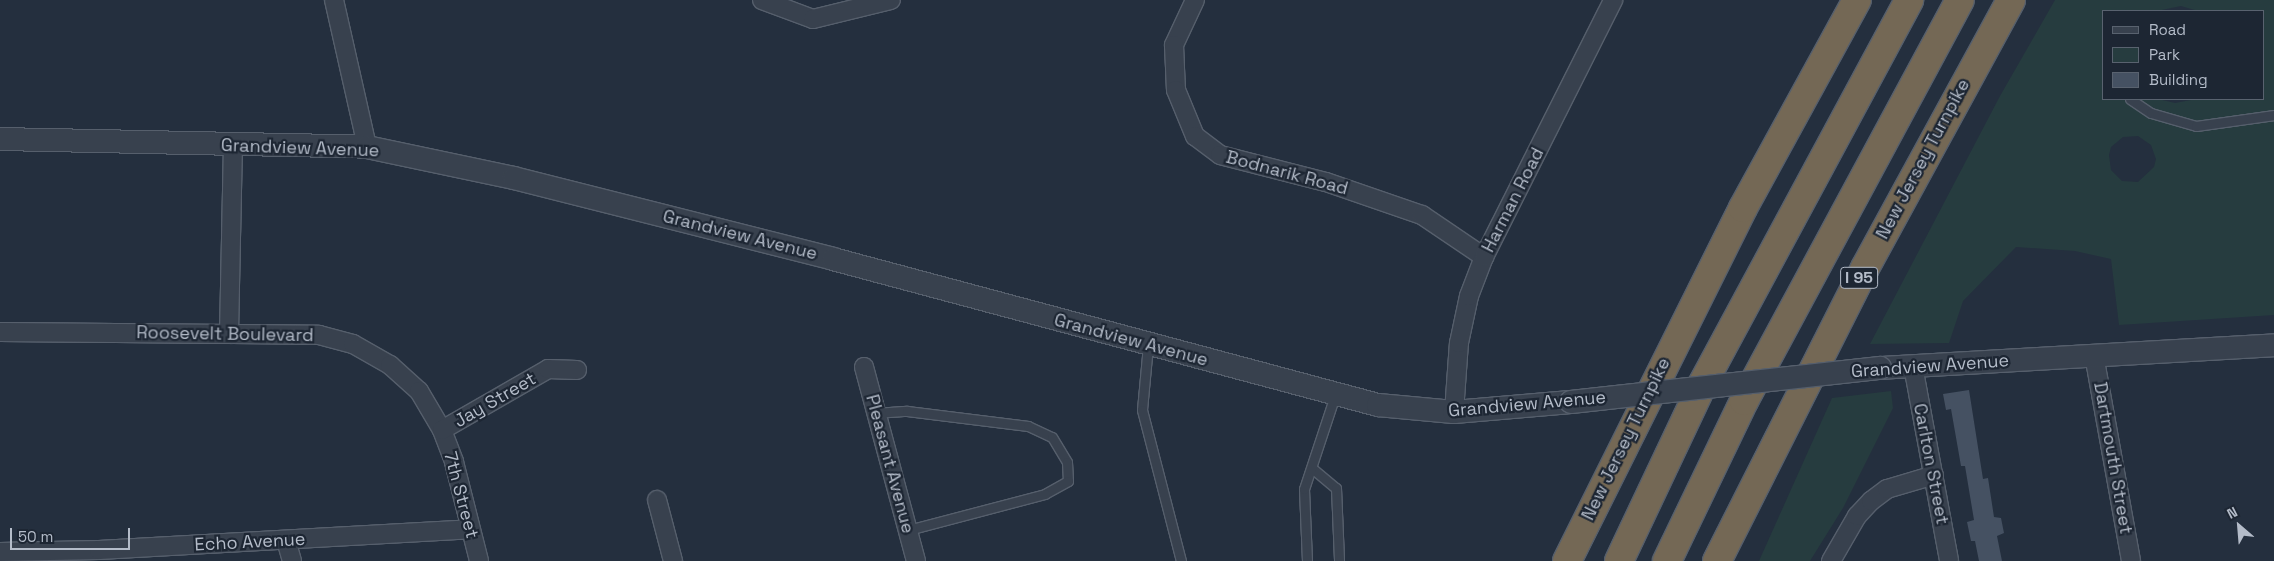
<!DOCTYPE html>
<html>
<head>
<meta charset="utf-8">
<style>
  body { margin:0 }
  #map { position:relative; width:2274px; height:561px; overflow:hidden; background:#242f3e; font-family:"Space Grotesk",sans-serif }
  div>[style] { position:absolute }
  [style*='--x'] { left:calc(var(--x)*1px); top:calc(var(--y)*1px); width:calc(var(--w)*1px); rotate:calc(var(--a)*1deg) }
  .green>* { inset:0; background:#263c3f }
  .building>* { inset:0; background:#455162 }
  .roads { filter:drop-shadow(1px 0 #565f6c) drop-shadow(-1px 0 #565f6c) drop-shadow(0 1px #565f6c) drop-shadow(0 -1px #565f6c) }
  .service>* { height:9px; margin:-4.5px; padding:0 4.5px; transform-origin:4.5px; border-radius:4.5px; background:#38414e }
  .minor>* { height:18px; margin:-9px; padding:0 9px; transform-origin:9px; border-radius:9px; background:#38414e }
  .tertiary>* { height:22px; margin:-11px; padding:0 11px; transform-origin:11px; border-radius:11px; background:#38414e }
  .motorway>* { height:28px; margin:-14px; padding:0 14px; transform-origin:14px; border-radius:14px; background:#746855 }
  .bridges { filter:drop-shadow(1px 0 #565f6c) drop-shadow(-1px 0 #565f6c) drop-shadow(0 1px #565f6c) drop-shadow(0 -1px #565f6c) }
  .tertiary-bridge>* { height:22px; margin:-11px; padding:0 11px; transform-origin:11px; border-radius:11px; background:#38414e }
  span { translate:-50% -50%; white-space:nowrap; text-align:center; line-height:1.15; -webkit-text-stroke:4.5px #1d2633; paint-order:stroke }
  .shield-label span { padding:1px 4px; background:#1d2633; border:1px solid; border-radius:4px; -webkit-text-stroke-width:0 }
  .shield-label { font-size:16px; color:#b4bcc9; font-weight:700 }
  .street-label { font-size:18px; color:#b4bcc9 }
  .legend { position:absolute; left:2102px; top:10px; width:162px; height:90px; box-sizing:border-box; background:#1d2633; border:1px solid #59626f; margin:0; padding:6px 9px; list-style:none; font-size:15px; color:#b4bcc9 }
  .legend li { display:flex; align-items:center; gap:10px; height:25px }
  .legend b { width:25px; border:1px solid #59626f }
  .north { position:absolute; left:2214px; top:501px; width:50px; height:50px; -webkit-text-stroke:4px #1d2633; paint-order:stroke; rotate:333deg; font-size:14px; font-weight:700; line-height:20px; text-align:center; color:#b4bcc9 }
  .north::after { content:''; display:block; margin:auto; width:18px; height:22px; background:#b4bcc9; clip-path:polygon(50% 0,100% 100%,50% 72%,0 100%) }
  .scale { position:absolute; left:10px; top:528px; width:120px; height:22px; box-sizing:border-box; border:2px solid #b4bcc9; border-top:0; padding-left:6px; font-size:15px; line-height:18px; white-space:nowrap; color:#b4bcc9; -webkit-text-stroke:4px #1d2633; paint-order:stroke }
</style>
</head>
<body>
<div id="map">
  <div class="green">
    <div style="clip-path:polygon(evenodd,2055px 0,2274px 0,2274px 315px,2119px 325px,2111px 259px,2075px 251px,2016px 247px,1963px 301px,1949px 343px,1870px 344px,2000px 96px,2055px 0,2181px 6px,2198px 11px,2263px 11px,2263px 99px,2196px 99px,2175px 103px,2158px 99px,2103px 99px,2103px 11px,2157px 11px,2181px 6px,2055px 0,2138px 136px,2151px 145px,2156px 159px,2154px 167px,2138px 182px,2122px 181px,2111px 170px,2109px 155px,2111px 147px,2123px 137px,2138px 136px)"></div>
    <div style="clip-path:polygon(1891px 391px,1893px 408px,1843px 508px,1810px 561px,1759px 561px,1832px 398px)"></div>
  </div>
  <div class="building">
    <div style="clip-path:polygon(1969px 390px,1983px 479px,1988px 478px,1994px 517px,2001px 518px,2004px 533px,1997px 536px,2002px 561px,1979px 561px,1975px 541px,1971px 541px,1967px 522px,1974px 520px,1965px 466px,1961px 466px,1951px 409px,1946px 410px,1943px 394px)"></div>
  </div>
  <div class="roads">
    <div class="service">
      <div style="--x:2130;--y:99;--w:25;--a:34"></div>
      <div style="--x:2151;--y:113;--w:47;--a:16.1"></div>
      <div style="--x:2196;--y:126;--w:79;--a:-8"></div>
      <div style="--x:1148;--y:345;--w:65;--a:95.3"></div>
      <div style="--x:1142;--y:410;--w:156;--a:75.5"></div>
      <div style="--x:875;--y:413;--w:32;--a:-4"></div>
      <div style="--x:907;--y:411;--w:122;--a:7.1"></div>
      <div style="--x:1028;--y:426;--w:26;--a:25"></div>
      <div style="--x:1052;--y:437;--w:29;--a:59"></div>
      <div style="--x:1067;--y:462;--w:19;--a:87"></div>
      <div style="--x:1068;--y:481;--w:26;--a:151"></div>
      <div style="--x:1045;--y:494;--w:142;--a:165.3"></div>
      <div style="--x:1313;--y:469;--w:30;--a:40"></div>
      <div style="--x:1336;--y:488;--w:73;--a:87.6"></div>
      <div style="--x:1307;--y:561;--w:72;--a:-92.4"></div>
      <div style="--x:1304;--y:489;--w:99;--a:-71.7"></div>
    </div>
    <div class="minor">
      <div style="--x:334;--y:0;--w:151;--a:77.3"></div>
      <div style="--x:762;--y:0;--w:54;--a:20.4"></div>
      <div style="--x:813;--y:19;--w:80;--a:-13.7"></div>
      <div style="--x:1195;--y:0;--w:50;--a:115"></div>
      <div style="--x:1174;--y:45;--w:45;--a:87.5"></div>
      <div style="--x:1176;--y:90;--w:50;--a:67.6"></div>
      <div style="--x:1195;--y:136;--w:31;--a:37"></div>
      <div style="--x:1220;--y:155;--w:109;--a:14.3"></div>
      <div style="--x:1326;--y:182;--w:102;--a:19"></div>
      <div style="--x:1422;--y:215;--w:75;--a:34.1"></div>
      <div style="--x:0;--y:332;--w:319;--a:0.5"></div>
      <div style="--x:319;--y:335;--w:35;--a:15"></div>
      <div style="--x:353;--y:344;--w:43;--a:29.6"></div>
      <div style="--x:390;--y:365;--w:39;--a:42"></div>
      <div style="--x:419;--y:391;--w:45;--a:59.5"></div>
      <div style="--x:442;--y:430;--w:34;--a:69"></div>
      <div style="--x:454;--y:462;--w:102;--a:75.8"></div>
      <div style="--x:229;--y:334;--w:189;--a:-88.8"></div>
      <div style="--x:2094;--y:355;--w:209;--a:79.8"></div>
      <div style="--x:1913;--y:366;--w:198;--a:79.5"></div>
      <div style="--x:864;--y:367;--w:201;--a:75"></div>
      <div style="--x:1454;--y:412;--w:69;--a:-85.9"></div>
      <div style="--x:1459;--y:343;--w:48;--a:-78"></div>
      <div style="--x:1469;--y:296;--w:42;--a:-69"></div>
      <div style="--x:1484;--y:257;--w:288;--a:-63.3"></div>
      <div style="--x:442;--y:430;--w:122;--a:-29.9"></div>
      <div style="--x:548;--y:369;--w:29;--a:2"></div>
      <div style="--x:657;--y:500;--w:63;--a:75.3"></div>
      <div style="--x:286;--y:540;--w:22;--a:74"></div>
      <div style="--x:0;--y:552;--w:99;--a:-1.2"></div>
      <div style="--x:99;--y:550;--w:372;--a:-3.2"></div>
      <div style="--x:1831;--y:561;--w:52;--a:-60"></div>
      <div style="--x:1857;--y:516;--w:21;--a:-47"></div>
      <div style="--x:1871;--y:501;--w:20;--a:-37"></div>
      <div style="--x:1887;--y:489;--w:49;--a:-16.6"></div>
    </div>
    <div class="tertiary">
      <div style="--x:0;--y:139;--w:367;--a:1.2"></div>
      <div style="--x:367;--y:147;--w:150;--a:11.9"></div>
      <div style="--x:514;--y:178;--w:329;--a:14.2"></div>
      <div style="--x:833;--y:259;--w:564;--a:15"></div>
      <div style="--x:1378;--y:405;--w:76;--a:5.3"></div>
      <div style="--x:1454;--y:412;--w:117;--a:-4.9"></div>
      <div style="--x:1880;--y:368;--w:395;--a:-3.3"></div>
    </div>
    <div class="motorway">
      <div style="--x:1567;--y:561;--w:394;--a:-63.5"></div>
      <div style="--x:1743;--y:208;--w:237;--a:-61.3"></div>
      <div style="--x:1619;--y:561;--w:197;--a:-64.7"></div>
      <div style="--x:1703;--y:383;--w:435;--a:-61.7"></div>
      <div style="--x:1667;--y:561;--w:178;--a:-64.3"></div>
      <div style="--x:1744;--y:401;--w:455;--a:-61.7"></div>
      <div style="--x:1717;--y:561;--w:328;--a:-63.2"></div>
      <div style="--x:1865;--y:268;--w:305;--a:-61.4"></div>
    </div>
  </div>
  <div class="bridges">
    <div class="tertiary-bridge">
      <div style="--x:1571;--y:402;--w:311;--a:-6.3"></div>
    </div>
  </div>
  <div class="shield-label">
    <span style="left:1859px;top:278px">I 95</span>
  </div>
  <div class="street-label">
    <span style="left:300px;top:148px;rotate:2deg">Grandview Avenue</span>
    <span style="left:1923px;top:159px;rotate:-62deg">New Jersey Turnpike</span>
    <span style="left:1287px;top:173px;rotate:15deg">Bodnarik Road</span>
    <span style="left:1513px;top:200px;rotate:-63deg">Harman Road</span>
    <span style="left:740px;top:235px;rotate:14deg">Grandview Avenue</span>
    <span style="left:225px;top:334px;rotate:1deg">Roosevelt Boulevard</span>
    <span style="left:1131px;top:340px;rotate:15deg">Grandview Avenue</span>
    <span style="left:1930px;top:366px;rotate:-4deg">Grandview Avenue</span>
    <span style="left:495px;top:400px;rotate:-30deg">Jay Street</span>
    <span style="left:1527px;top:404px;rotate:-5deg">Grandview Avenue</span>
    <span style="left:1626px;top:439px;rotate:-64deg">New Jersey Turnpike</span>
    <span style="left:2113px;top:458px;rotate:80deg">Dartmouth Street</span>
    <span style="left:890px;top:464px;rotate:75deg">Pleasant Avenue</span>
    <span style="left:1931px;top:464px;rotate:79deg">Carlton Street</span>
    <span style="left:461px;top:495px;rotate:75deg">7th Street</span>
    <span style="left:250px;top:542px;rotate:-3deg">Echo Avenue</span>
  </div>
  <ul class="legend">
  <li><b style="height:6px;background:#38414e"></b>Road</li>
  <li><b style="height:14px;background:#263c3f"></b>Park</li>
  <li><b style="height:14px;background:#455162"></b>Building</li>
  </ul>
  <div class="north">N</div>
  <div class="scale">50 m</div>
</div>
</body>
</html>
